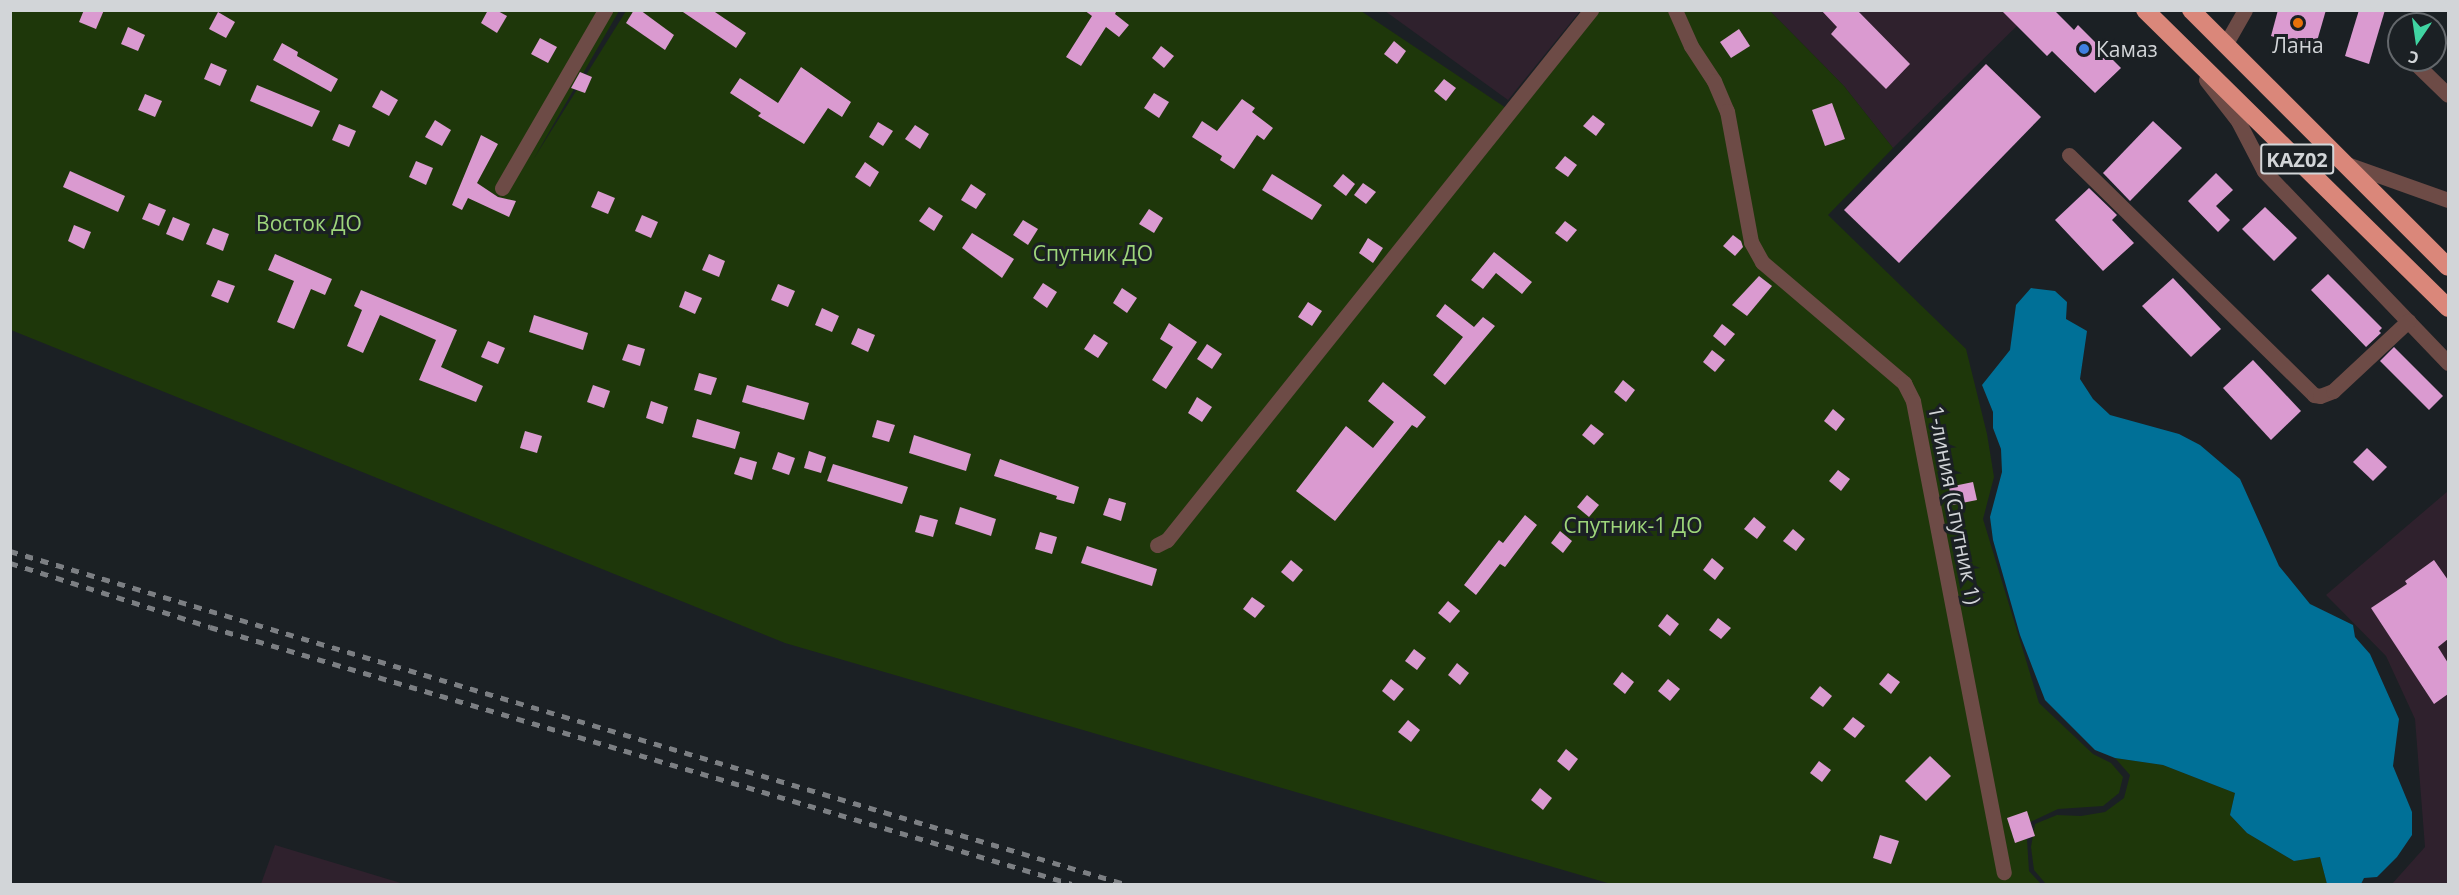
<!DOCTYPE html>
<html>
<head>
<meta charset="utf-8">
<style>
  body { margin:0 }
  #map { position:relative; width:2459px; height:895px; overflow:hidden; background:#1b2024; font-family:"Open Sans",sans-serif }
  div>[style] { position:absolute }
  [style*='--x'] { left:calc(var(--x)*1px); top:calc(var(--y)*1px); width:calc(var(--w)*1px); rotate:calc(var(--a)*1deg) }
  .industrial>* { inset:0; background:#2f212d }
  .green>* { inset:0; background:#1e370a }
  .water>* { inset:0; background:#007097 }
  .building>* { inset:0; background:#da9ad0 }
  .minor>* { height:15px; margin:-7.5px; padding:0 7.5px; transform-origin:7.5px; border-radius:7.5px; background:#6d4b46 }
  .highway>* { height:18px; margin:-9px; padding:0 9px; transform-origin:9px; border-radius:9px; background:#da877a }
  .rail>* { height:4.5px; margin-top:-2.25px; transform-origin:0; background:repeating-linear-gradient(90deg,#7c7f83 0 8px,transparent 0 16px) }
  .dots>* { width:16px; height:16px; translate:-50% -50%; box-sizing:border-box; border:3px solid #1b2024; border-radius:50% }
  span { translate:-50% -50%; white-space:nowrap; text-align:center; line-height:1.15; -webkit-text-stroke:6px #1b2024; paint-order:stroke }
  .shield-label span { padding:2px 4px; background:#1b2024; border:2px solid; border-radius:4px; -webkit-text-stroke-width:0 }
  .shield-label { font-size:20px; color:#d2d5d8; font-weight:700 }
  .poi-label { font-size:21px; color:#d2d5d8 }
  .left { translate:0 -50%; text-align:left }
  .park-label { font-size:21px; color:#9ed67b }
  .street-label { font-size:21px; color:#d2d5d8 }
  .frame { position:absolute; inset:0; border:12px solid #d2d5d8; pointer-events:none }
  .north { position:absolute; left:2387px; top:12px; width:60px; height:60px; box-sizing:border-box; background:#1b2024; border:2px solid #64686c; border-radius:50%; rotate:193deg; font-size:16px; font-weight:700; line-height:24px; text-align:center; color:#d2d5d8 }
  .north::after { content:''; display:block; margin:auto; width:21px; height:27px; background:#40d4a2; clip-path:polygon(50% 0,100% 100%,50% 72%,0 100%) }
</style>
</head>
<body>
<div id="map">
  <div class="industrial">
    <div style="clip-path:polygon(1385px 11px,1580px 11px,1508px 100px)"></div>
    <div style="clip-path:polygon(1770px 11px,2032px 11px,1893px 148px,1844px 86px)"></div>
    <div style="clip-path:polygon(2448px 491px,2448px 884px,2392px 884px,2425px 847px,2415px 719px,2386px 656px,2326px 595px)"></div>
    <div style="clip-path:polygon(275px 845px,338px 864px,404px 884px,261px 884px)"></div>
  </div>
  <div class="green">
    <div style="clip-path:polygon(10px 11px,619px 11px,533px 160px,626px 11px,1361px 11px,1515px 114px,1600px 11px,1770px 11px,1844px 86px,1893px 148px,1828px 215px,1966px 349px,1987px 434px,1994px 477px,1983px 519px,2039px 703px,2093px 754px,2111px 763px,2123px 777px,2119px 793px,2103px 806px,2058px 809px,2026px 824px,2029px 871px,2041px 884px,1611px 884px,785px 643px,11px 330px)"></div>
    <div style="clip-path:polygon(2115px 758px,2163px 765px,2235px 793px,2230px 815px,2247px 833px,2294px 861px,2320px 857px,2327px 884px,2046px 884px,2034px 870px,2031px 847px,2035px 824px,2057px 815px,2081px 816px,2105px 812px,2124px 798px,2130px 775px)"></div>
  </div>
  <div class="water">
    <div style="clip-path:polygon(2031px 288px,2055px 291px,2067px 302px,2066px 319px,2087px 331px,2080px 379px,2093px 399px,2110px 415px,2179px 434px,2200px 445px,2240px 479px,2279px 566px,2310px 604px,2353px 625px,2355px 637px,2370px 654px,2399px 719px,2393px 766px,2412px 812px,2412px 835px,2397px 857px,2377px 877px,2364px 878px,2361px 884px,2327px 884px,2320px 857px,2294px 861px,2247px 833px,2230px 815px,2235px 793px,2163px 765px,2115px 758px,2095px 750px,2045px 700px,2020px 635px,1993px 540px,1990px 517px,2002px 472px,2001px 449px,1993px 428px,1993px 412px,1982px 385px,2010px 350px,2016px 305px)"></div>
  </div>
  <div class="building">
    <div style="clip-path:polygon(84px 10px,104px 10px,96px 29px,79px 22px)"></div>
    <div style="clip-path:polygon(488px 10px,496px 10px,507px 16px,497px 33px,481px 23px)"></div>
    <div style="clip-path:polygon(634px 10px,640px 10px,674px 35px,665px 50px,626px 23px)"></div>
    <div style="clip-path:polygon(680px 10px,712px 10px,746px 33px,736px 48px)"></div>
    <div style="clip-path:polygon(1084px 10px,1117px 10px,1115px 14px,1129px 25px,1119px 37px,1106px 27px,1081px 66px,1066px 57px,1092px 16px)"></div>
    <div style="clip-path:polygon(1821px 10px,1857px 10px,1910px 64px,1886px 89px,1831px 34px,1837px 27px)"></div>
    <div style="clip-path:polygon(2001px 10px,2054px 10px,2074px 30px,2078px 25px,2121px 68px,2095px 93px,2052px 51px,2047px 56px)"></div>
    <div style="clip-path:polygon(2278px 10px,2326px 10px,2315px 48px,2271px 36px)"></div>
    <div style="clip-path:polygon(2359px 10px,2385px 10px,2369px 64px,2345px 56px)"></div>
    <div style="clip-path:polygon(218px 12px,235px 22px,226px 38px,209px 29px)"></div>
    <div style="clip-path:polygon(128px 27px,145px 35px,138px 51px,121px 44px)"></div>
    <div style="clip-path:polygon(1739px 29px,1750px 46px,1731px 58px,1720px 42px)"></div>
    <div style="clip-path:polygon(540px 38px,557px 47px,548px 63px,531px 54px)"></div>
    <div style="clip-path:polygon(1394px 41px,1406px 51px,1397px 64px,1384px 54px)"></div>
    <div style="clip-path:polygon(282px 43px,298px 52px,297px 56px,338px 79px,331px 92px,273px 60px)"></div>
    <div style="clip-path:polygon(1161px 46px,1174px 56px,1164px 68px,1152px 58px)"></div>
    <div style="clip-path:polygon(211px 63px,227px 70px,220px 86px,204px 79px)"></div>
    <div style="clip-path:polygon(1986px 64px,2041px 117px,1899px 263px,1844px 210px)"></div>
    <div style="clip-path:polygon(801px 67px,851px 102px,842px 117px,828px 108px,804px 144px,758px 116px,761px 113px,730px 93px,740px 78px,778px 103px)"></div>
    <div style="clip-path:polygon(580px 72px,592px 77px,585px 93px,571px 88px)"></div>
    <div style="clip-path:polygon(1444px 79px,1456px 88px,1446px 101px,1434px 91px)"></div>
    <div style="clip-path:polygon(257px 85px,320px 111px,312px 127px,250px 101px)"></div>
    <div style="clip-path:polygon(381px 90px,398px 100px,389px 116px,372px 107px)"></div>
    <div style="clip-path:polygon(1154px 93px,1169px 102px,1159px 118px,1144px 108px)"></div>
    <div style="clip-path:polygon(145px 94px,162px 101px,155px 117px,138px 110px)"></div>
    <div style="clip-path:polygon(1242px 99px,1255px 108px,1252px 112px,1273px 128px,1264px 140px,1257px 135px,1234px 169px,1220px 160px,1222px 156px,1192px 137px,1202px 121px,1217px 131px)"></div>
    <div style="clip-path:polygon(1832px 103px,1845px 139px,1825px 146px,1812px 110px)"></div>
    <div style="clip-path:polygon(1593px 115px,1605px 124px,1596px 136px,1583px 126px)"></div>
    <div style="clip-path:polygon(435px 120px,451px 130px,442px 146px,425px 137px)"></div>
    <div style="clip-path:polygon(2153px 121px,2182px 148px,2130px 201px,2103px 173px)"></div>
    <div style="clip-path:polygon(878px 122px,893px 131px,883px 146px,869px 137px)"></div>
    <div style="clip-path:polygon(339px 124px,356px 131px,349px 147px,332px 140px)"></div>
    <div style="clip-path:polygon(915px 125px,929px 134px,920px 149px,905px 139px)"></div>
    <div style="clip-path:polygon(481px 135px,498px 144px,477px 183px,498px 197px,516px 201px,509px 217px,468px 198px,462px 210px,452px 205px)"></div>
    <div style="clip-path:polygon(1565px 156px,1577px 165px,1568px 177px,1555px 168px)"></div>
    <div style="clip-path:polygon(416px 161px,433px 168px,426px 185px,409px 177px)"></div>
    <div style="clip-path:polygon(865px 162px,879px 172px,870px 187px,855px 177px)"></div>
    <div style="clip-path:polygon(70px 171px,125px 196px,118px 212px,63px 187px)"></div>
    <div style="clip-path:polygon(2216px 173px,2233px 190px,2216px 206px,2230px 220px,2218px 232px,2188px 201px)"></div>
    <div style="clip-path:polygon(1272px 174px,1322px 205px,1312px 220px,1262px 190px)"></div>
    <div style="clip-path:polygon(1343px 174px,1355px 184px,1346px 196px,1333px 186px)"></div>
    <div style="clip-path:polygon(1363px 183px,1376px 192px,1366px 204px,1354px 195px)"></div>
    <div style="clip-path:polygon(971px 184px,986px 194px,976px 209px,961px 200px)"></div>
    <div style="clip-path:polygon(2089px 188px,2117px 215px,2112px 220px,2134px 243px,2103px 271px,2055px 220px)"></div>
    <div style="clip-path:polygon(598px 191px,615px 198px,608px 214px,591px 207px)"></div>
    <div style="clip-path:polygon(149px 203px,166px 210px,159px 226px,142px 219px)"></div>
    <div style="clip-path:polygon(929px 207px,943px 216px,934px 231px,919px 221px)"></div>
    <div style="clip-path:polygon(2265px 207px,2297px 238px,2274px 261px,2242px 229px)"></div>
    <div style="clip-path:polygon(1149px 209px,1163px 218px,1154px 233px,1139px 224px)"></div>
    <div style="clip-path:polygon(642px 215px,658px 222px,651px 238px,635px 231px)"></div>
    <div style="clip-path:polygon(173px 217px,190px 224px,183px 241px,166px 234px)"></div>
    <div style="clip-path:polygon(1023px 220px,1038px 229px,1028px 245px,1013px 235px)"></div>
    <div style="clip-path:polygon(1565px 221px,1577px 230px,1567px 242px,1555px 233px)"></div>
    <div style="clip-path:polygon(74px 225px,91px 232px,84px 249px,68px 241px)"></div>
    <div style="clip-path:polygon(213px 228px,229px 234px,223px 251px,206px 244px)"></div>
    <div style="clip-path:polygon(972px 233px,1014px 259px,1002px 278px,962px 248px)"></div>
    <div style="clip-path:polygon(1733px 235px,1741px 241px,1743px 247px,1735px 256px,1723px 246px)"></div>
    <div style="clip-path:polygon(1368px 238px,1383px 248px,1373px 263px,1359px 253px)"></div>
    <div style="clip-path:polygon(1494px 252px,1532px 282px,1522px 294px,1496px 273px,1483px 289px,1471px 280px)"></div>
    <div style="clip-path:polygon(275px 254px,332px 279px,325px 295px,311px 289px,294px 329px,277px 322px,294px 281px,268px 270px)"></div>
    <div style="clip-path:polygon(709px 254px,725px 261px,719px 277px,702px 270px)"></div>
    <div style="clip-path:polygon(2328px 274px,2382px 328px,2379px 331px,2381px 333px,2366px 347px,2311px 290px)"></div>
    <div style="clip-path:polygon(1759px 276px,1772px 286px,1747px 316px,1732px 305px)"></div>
    <div style="clip-path:polygon(2173px 278px,2221px 329px,2191px 357px,2142px 306px)"></div>
    <div style="clip-path:polygon(218px 280px,235px 286px,228px 303px,211px 296px)"></div>
    <div style="clip-path:polygon(1043px 283px,1057px 292px,1047px 308px,1033px 298px)"></div>
    <div style="clip-path:polygon(778px 284px,795px 291px,788px 307px,771px 300px)"></div>
    <div style="clip-path:polygon(1122px 288px,1137px 298px,1127px 313px,1113px 303px)"></div>
    <div style="clip-path:polygon(361px 290px,457px 330px,441px 367px,483px 386px,476px 402px,419px 380px,436px 340px,380px 315px,363px 353px,347px 346px,362px 310px,354px 306px)"></div>
    <div style="clip-path:polygon(685px 291px,702px 298px,695px 314px,679px 307px)"></div>
    <div style="clip-path:polygon(1308px 302px,1322px 311px,1312px 326px,1298px 317px)"></div>
    <div style="clip-path:polygon(1445px 304px,1474px 327px,1483px 317px,1495px 326px,1445px 385px,1433px 375px,1463px 337px,1436px 316px)"></div>
    <div style="clip-path:polygon(822px 308px,839px 316px,832px 332px,815px 325px)"></div>
    <div style="clip-path:polygon(534px 315px,588px 333px,583px 350px,529px 332px)"></div>
    <div style="clip-path:polygon(1169px 323px,1197px 342px,1166px 389px,1152px 380px,1173px 347px,1160px 339px)"></div>
    <div style="clip-path:polygon(1722px 324px,1735px 334px,1725px 346px,1713px 336px)"></div>
    <div style="clip-path:polygon(858px 328px,875px 335px,868px 352px,851px 344px)"></div>
    <div style="clip-path:polygon(1094px 334px,1108px 343px,1098px 358px,1084px 349px)"></div>
    <div style="clip-path:polygon(488px 341px,505px 348px,498px 364px,481px 357px)"></div>
    <div style="clip-path:polygon(628px 344px,645px 349px,640px 366px,622px 360px)"></div>
    <div style="clip-path:polygon(1207px 344px,1222px 354px,1212px 369px,1197px 359px)"></div>
    <div style="clip-path:polygon(2394px 347px,2443px 396px,2429px 410px,2380px 361px)"></div>
    <div style="clip-path:polygon(1712px 350px,1725px 360px,1715px 372px,1703px 362px)"></div>
    <div style="clip-path:polygon(2253px 360px,2301px 411px,2271px 440px,2223px 388px)"></div>
    <div style="clip-path:polygon(699px 373px,717px 378px,711px 395px,694px 390px)"></div>
    <div style="clip-path:polygon(1623px 380px,1635px 390px,1626px 402px,1614px 392px)"></div>
    <div style="clip-path:polygon(1383px 382px,1426px 417px,1417px 428px,1412px 425px,1335px 521px,1296px 491px,1346px 426px,1373px 448px,1394px 422px,1368px 401px)"></div>
    <div style="clip-path:polygon(593px 385px,610px 391px,604px 408px,587px 402px)"></div>
    <div style="clip-path:polygon(747px 385px,809px 403px,804px 420px,742px 402px)"></div>
    <div style="clip-path:polygon(1197px 397px,1212px 407px,1202px 422px,1188px 413px)"></div>
    <div style="clip-path:polygon(651px 401px,668px 407px,663px 424px,646px 418px)"></div>
    <div style="clip-path:polygon(1833px 409px,1845px 419px,1836px 431px,1824px 421px)"></div>
    <div style="clip-path:polygon(697px 419px,740px 432px,735px 449px,692px 437px)"></div>
    <div style="clip-path:polygon(877px 420px,895px 425px,889px 442px,872px 437px)"></div>
    <div style="clip-path:polygon(1591px 424px,1604px 434px,1594px 445px,1582px 435px)"></div>
    <div style="clip-path:polygon(525px 431px,542px 436px,537px 453px,520px 448px)"></div>
    <div style="clip-path:polygon(914px 435px,971px 454px,966px 471px,909px 453px)"></div>
    <div style="clip-path:polygon(2367px 448px,2387px 467px,2373px 481px,2353px 462px)"></div>
    <div style="clip-path:polygon(809px 451px,826px 457px,821px 473px,804px 468px)"></div>
    <div style="clip-path:polygon(778px 452px,795px 458px,789px 475px,772px 469px)"></div>
    <div style="clip-path:polygon(740px 457px,757px 462px,752px 480px,734px 474px)"></div>
    <div style="clip-path:polygon(1000px 459px,1079px 487px,1074px 504px,1056px 499px,1057px 496px,994px 476px)"></div>
    <div style="clip-path:polygon(833px 464px,908px 487px,902px 504px,827px 481px)"></div>
    <div style="clip-path:polygon(1838px 470px,1850px 479px,1841px 491px,1829px 481px)"></div>
    <div style="clip-path:polygon(1973px 482px,1977px 500px,1952px 505px,1949px 487px)"></div>
    <div style="clip-path:polygon(1587px 495px,1599px 505px,1589px 517px,1577px 507px)"></div>
    <div style="clip-path:polygon(1109px 498px,1126px 503px,1121px 521px,1103px 515px)"></div>
    <div style="clip-path:polygon(960px 507px,996px 519px,991px 536px,955px 524px)"></div>
    <div style="clip-path:polygon(920px 515px,938px 520px,933px 537px,915px 532px)"></div>
    <div style="clip-path:polygon(1525px 515px,1537px 525px,1505px 567px,1500px 564px,1476px 595px,1464px 585px,1499px 540px,1503px 543px)"></div>
    <div style="clip-path:polygon(1754px 517px,1766px 527px,1757px 539px,1744px 529px)"></div>
    <div style="clip-path:polygon(1793px 529px,1805px 539px,1796px 551px,1783px 541px)"></div>
    <div style="clip-path:polygon(1560px 531px,1572px 541px,1563px 553px,1551px 543px)"></div>
    <div style="clip-path:polygon(1040px 532px,1057px 537px,1052px 554px,1035px 549px)"></div>
    <div style="clip-path:polygon(1087px 546px,1157px 569px,1152px 586px,1081px 563px)"></div>
    <div style="clip-path:polygon(1712px 558px,1724px 568px,1715px 580px,1703px 570px)"></div>
    <div style="clip-path:polygon(1291px 560px,1303px 570px,1293px 582px,1281px 572px)"></div>
    <div style="clip-path:polygon(2434px 560px,2448px 580px,2448px 639px,2438px 647px,2448px 663px,2448px 694px,2434px 704px,2371px 608px,2407px 584px,2405px 581px)"></div>
    <div style="clip-path:polygon(1252px 597px,1265px 606px,1255px 618px,1243px 609px)"></div>
    <div style="clip-path:polygon(1448px 601px,1460px 611px,1450px 623px,1438px 613px)"></div>
    <div style="clip-path:polygon(1667px 614px,1679px 624px,1670px 636px,1658px 626px)"></div>
    <div style="clip-path:polygon(1718px 618px,1731px 628px,1721px 639px,1709px 630px)"></div>
    <div style="clip-path:polygon(1414px 649px,1426px 658px,1417px 670px,1405px 661px)"></div>
    <div style="clip-path:polygon(1457px 663px,1469px 673px,1460px 685px,1448px 675px)"></div>
    <div style="clip-path:polygon(1622px 672px,1634px 682px,1625px 694px,1613px 684px)"></div>
    <div style="clip-path:polygon(1888px 673px,1900px 682px,1891px 694px,1879px 684px)"></div>
    <div style="clip-path:polygon(1391px 679px,1404px 689px,1394px 701px,1382px 691px)"></div>
    <div style="clip-path:polygon(1668px 679px,1680px 689px,1670px 701px,1658px 691px)"></div>
    <div style="clip-path:polygon(1820px 686px,1832px 696px,1823px 707px,1810px 698px)"></div>
    <div style="clip-path:polygon(1853px 717px,1865px 726px,1855px 738px,1843px 729px)"></div>
    <div style="clip-path:polygon(1408px 720px,1420px 730px,1411px 742px,1398px 732px)"></div>
    <div style="clip-path:polygon(1566px 749px,1578px 759px,1569px 771px,1557px 761px)"></div>
    <div style="clip-path:polygon(1930px 756px,1951px 776px,1926px 801px,1905px 781px)"></div>
    <div style="clip-path:polygon(1819px 761px,1831px 770px,1822px 782px,1810px 773px)"></div>
    <div style="clip-path:polygon(1540px 788px,1552px 798px,1543px 810px,1531px 800px)"></div>
    <div style="clip-path:polygon(2027px 811px,2035px 836px,2015px 843px,2007px 818px)"></div>
    <div style="clip-path:polygon(1880px 835px,1899px 841px,1891px 864px,1873px 858px)"></div>
  </div>
  <div class="minor">
    <div style="--x:1675;--y:10;--w:39;--a:66"></div>
    <div style="--x:1691;--y:46;--w:42;--a:56.7"></div>
    <div style="--x:1714;--y:81;--w:33;--a:67"></div>
    <div style="--x:1727;--y:111;--w:133;--a:79.6"></div>
    <div style="--x:1751;--y:242;--w:23;--a:61"></div>
    <div style="--x:1762;--y:262;--w:187;--a:40.4"></div>
    <div style="--x:1904;--y:383;--w:20;--a:63"></div>
    <div style="--x:1913;--y:401;--w:480;--a:79.1"></div>
    <div style="--x:2225;--y:45;--w:40;--a:-60.3"></div>
    <div style="--x:2412;--y:60;--w:50;--a:44.2"></div>
    <div style="--x:2206;--y:80;--w:52;--a:52"></div>
    <div style="--x:2238;--y:121;--w:56;--a:62.5"></div>
    <div style="--x:2264;--y:171;--w:266;--a:46.2"></div>
    <div style="--x:2069;--y:155;--w:343;--a:44.4"></div>
    <div style="--x:2314;--y:395;--w:6;--a:9"></div>
    <div style="--x:2320;--y:396;--w:14;--a:-21"></div>
    <div style="--x:2333;--y:391;--w:103;--a:-43"></div>
    <div style="--x:2344;--y:163;--w:110;--a:19.6"></div>
    <div style="--x:502;--y:188;--w:206;--a:-59.9"></div>
    <div style="--x:1157;--y:545;--w:11;--a:-27"></div>
    <div style="--x:1167;--y:540;--w:679;--a:-51.34"></div>
  </div>
  <div class="highway">
    <div style="--x:2145;--y:10;--w:425;--a:44.5"></div>
    <div style="--x:2191;--y:10;--w:363;--a:45"></div>
  </div>
  <div class="rail">
    <div style="--x:10;--y:551;--w:1164;--a:16.63"></div>
    <div style="--x:10;--y:563;--w:210;--a:17.7"></div>
    <div style="--x:210;--y:627;--w:899;--a:16.6"></div>
  </div>
  <div class="dots">
    <div style="left:2298px;top:23px;background:#e8710a"></div>
    <div style="left:2084px;top:49px;background:#3f7fe0"></div>
  </div>
  <div class="shield-label">
    <span style="left:2297px;top:159px">KAZ02</span>
  </div>
  <div class="poi-label">
    <span style="left:2298px;top:45px">Лана</span>
    <span class="left" style="left:2096px;top:49px">Камаз</span>
  </div>
  <div class="park-label">
    <span style="left:309px;top:223px">Восток ДО</span>
    <span style="left:1093px;top:253px">Спутник ДО</span>
    <span style="left:1633px;top:525px">Спутник-1 ДО</span>
  </div>
  <div class="street-label">
    <span style="left:1955px;top:505px;rotate:79deg">1-линия (Спутник 1)</span>
  </div>
  <div class="frame"></div>
  <div class="north">С</div>
</div>
</body>
</html>
